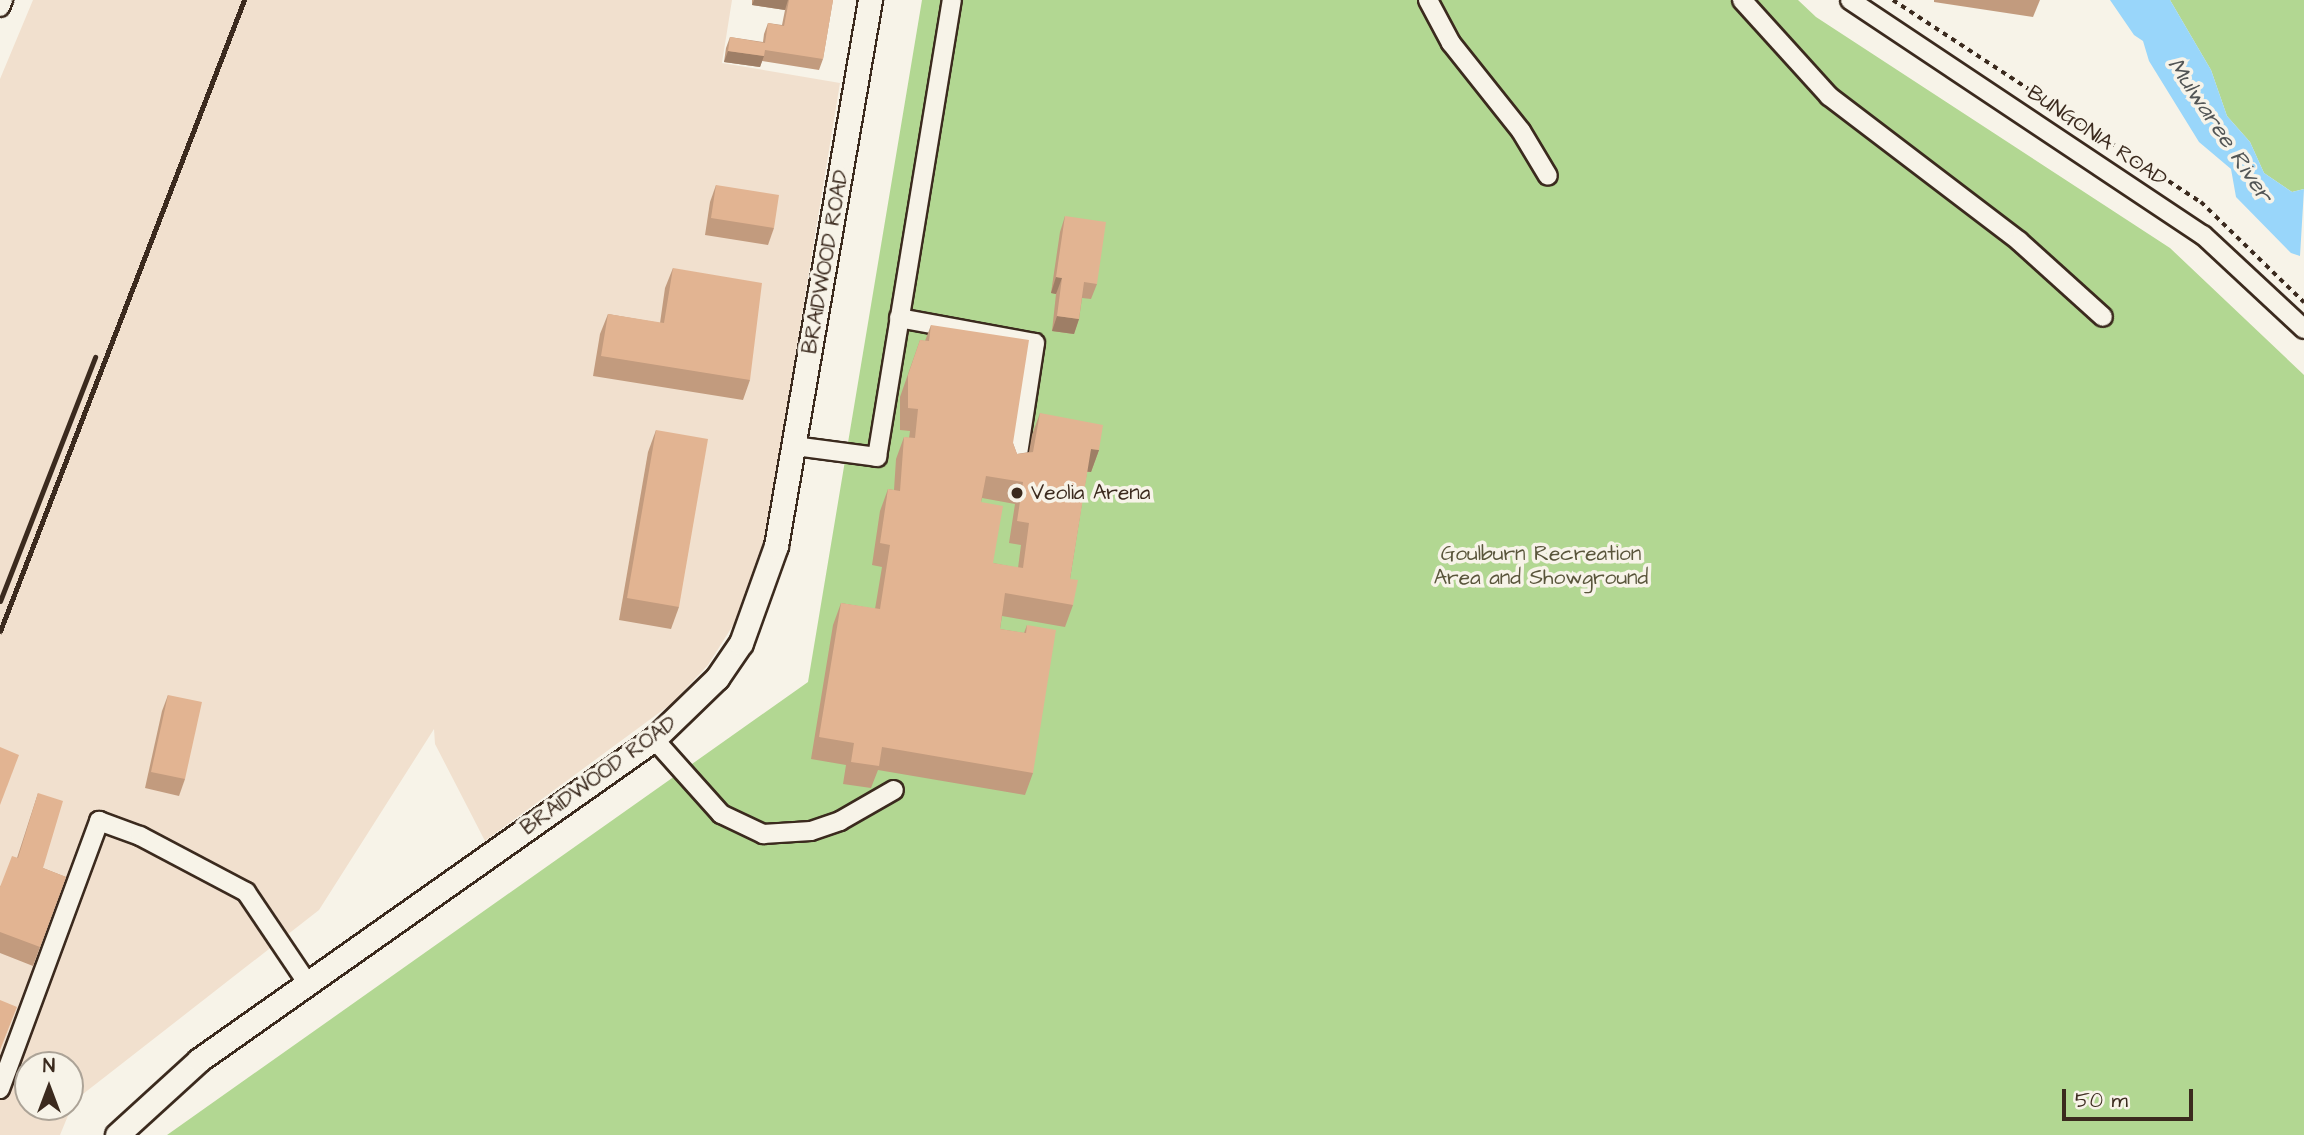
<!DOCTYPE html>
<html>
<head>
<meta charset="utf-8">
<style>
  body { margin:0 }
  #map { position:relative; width:2304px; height:1135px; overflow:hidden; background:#f7f3e8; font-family:"Architects Daughter",sans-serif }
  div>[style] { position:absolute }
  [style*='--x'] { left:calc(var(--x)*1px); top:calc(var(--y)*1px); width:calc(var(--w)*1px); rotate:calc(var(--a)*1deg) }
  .built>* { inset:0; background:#f1e0ce }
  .green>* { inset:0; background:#b2d792 }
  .water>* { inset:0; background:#99d6fa }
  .path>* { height:3.5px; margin-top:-1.75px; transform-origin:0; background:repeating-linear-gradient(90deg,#3b2a1e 0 5px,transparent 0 10px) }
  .roads { filter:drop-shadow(2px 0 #3b2a1e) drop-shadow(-2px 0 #3b2a1e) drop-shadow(0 2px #3b2a1e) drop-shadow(0 -2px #3b2a1e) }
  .minor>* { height:18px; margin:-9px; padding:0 9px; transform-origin:9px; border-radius:9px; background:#f7f3e8 }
  .major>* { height:23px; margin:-11.5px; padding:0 11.5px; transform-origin:11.5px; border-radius:11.5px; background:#f7f3e8 }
  .rail>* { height:5px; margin:-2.5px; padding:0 2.5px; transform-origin:2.5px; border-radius:2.5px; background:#3b2a1e }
  .wall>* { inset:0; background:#c29b7e }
  .shaded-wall>* { inset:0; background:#9e7e66 }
  .building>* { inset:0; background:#e2b492 }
  .dots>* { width:19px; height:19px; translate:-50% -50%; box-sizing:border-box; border:4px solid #f7f3e8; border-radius:50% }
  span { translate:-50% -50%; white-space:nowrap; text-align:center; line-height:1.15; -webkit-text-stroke:7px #f7f3e8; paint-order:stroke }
  .street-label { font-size:21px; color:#3b2a1e }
  .poi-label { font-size:21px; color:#3b2a1e }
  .left { translate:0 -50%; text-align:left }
  .park-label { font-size:21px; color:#59553b }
  .water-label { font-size:23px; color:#525555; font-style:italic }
  .north { position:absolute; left:14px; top:1051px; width:70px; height:70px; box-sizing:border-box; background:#f7f3e8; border:2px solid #aca397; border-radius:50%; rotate:0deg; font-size:19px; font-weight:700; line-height:28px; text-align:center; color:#3b2a1e }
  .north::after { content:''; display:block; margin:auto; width:24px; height:32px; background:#3b2a1e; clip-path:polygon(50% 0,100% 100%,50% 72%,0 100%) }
  .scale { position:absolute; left:2062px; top:1089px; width:131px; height:32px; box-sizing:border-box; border:4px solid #3b2a1e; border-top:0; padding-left:9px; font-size:21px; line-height:24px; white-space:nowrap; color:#3b2a1e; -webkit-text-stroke:5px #f7f3e8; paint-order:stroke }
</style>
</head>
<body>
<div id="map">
  <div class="built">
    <div style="clip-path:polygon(evenodd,33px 0,732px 0,722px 63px,840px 83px,764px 547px,742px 611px,708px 665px,671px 704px,485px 841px,435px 744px,434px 729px,319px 910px,74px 1101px,60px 1135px,0 1135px,0 79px,33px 0,28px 1065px,70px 1065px,70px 1107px,28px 1107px,28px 1065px)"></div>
  </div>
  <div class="green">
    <div style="clip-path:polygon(922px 0,1798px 0,1816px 17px,2170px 248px,2304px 375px,2304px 1135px,167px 1135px,808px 682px)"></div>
    <div style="clip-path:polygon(2170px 0,2304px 0,2304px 189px,2292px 192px,2264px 173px,2250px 142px,2227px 116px,2211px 70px)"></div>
  </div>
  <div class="water">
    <div style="clip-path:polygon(2110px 0,2170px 0,2211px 70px,2227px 116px,2250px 142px,2264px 173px,2292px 192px,2304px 189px,2300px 256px,2291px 253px,2236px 197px,2231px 169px,2199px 142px,2149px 61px,2143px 41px,2134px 35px)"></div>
  </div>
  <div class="path">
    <div style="--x:1893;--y:0;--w:368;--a:33.3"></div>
    <div style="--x:2201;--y:202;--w:144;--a:44.2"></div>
  </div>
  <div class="roads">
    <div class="minor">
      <div style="--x:1428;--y:0;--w:49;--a:61.9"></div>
      <div style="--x:1451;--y:43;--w:112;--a:51.5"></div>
      <div style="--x:1521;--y:131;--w:52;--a:59"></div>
      <div style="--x:1742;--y:0;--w:130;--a:47.8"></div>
      <div style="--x:1829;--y:96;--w:239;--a:37.3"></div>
      <div style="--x:2019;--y:241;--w:113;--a:42.1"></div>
      <div style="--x:1850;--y:0;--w:424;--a:33.7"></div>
      <div style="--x:2203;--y:235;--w:138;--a:42.9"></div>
      <div style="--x:0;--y:7;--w:8;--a:-67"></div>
      <div style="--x:899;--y:318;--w:138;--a:10.4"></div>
      <div style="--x:1035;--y:343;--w:125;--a:98.7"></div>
      <div style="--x:795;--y:446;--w:83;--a:7.6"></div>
      <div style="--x:877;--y:457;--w:463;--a:-80.7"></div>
      <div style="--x:654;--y:739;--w:101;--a:48.2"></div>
      <div style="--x:721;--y:814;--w:47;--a:25.5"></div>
      <div style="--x:763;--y:834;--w:48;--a:-3.6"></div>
      <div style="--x:811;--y:831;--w:31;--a:-19"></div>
      <div style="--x:840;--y:821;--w:62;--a:-29.9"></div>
      <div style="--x:0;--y:1089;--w:286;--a:-69.7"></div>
      <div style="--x:99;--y:821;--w:44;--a:20.1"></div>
      <div style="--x:140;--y:836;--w:120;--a:27.8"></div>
      <div style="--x:246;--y:892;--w:111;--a:56"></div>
    </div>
    <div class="major">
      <div style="--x:117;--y:1135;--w:111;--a:-42.4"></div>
      <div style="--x:199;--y:1060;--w:557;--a:-35.2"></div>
      <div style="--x:654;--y:739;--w:88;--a:-44.1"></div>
      <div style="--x:717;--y:678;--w:42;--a:-55.6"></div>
      <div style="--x:741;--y:643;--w:103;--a:-70.2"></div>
      <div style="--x:776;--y:546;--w:554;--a:-80.23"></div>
    </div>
  </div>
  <div class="rail">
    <div style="--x:0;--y:601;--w:262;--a:-68.7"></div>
    <div style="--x:0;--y:631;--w:677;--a:-68.86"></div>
  </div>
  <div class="wall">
    <div style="clip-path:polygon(752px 0,833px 0,823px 59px,819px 70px,762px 61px,760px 67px,724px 62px,726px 48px,730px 37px,763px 42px,764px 34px,768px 23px,782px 25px,785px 10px,752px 5px)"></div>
    <div style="clip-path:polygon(1934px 0,2040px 0,2033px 17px,1934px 2px)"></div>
    <div style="clip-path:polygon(716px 185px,774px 228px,768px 245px,705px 235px,710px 202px)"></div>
    <div style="clip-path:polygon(1065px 216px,1097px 284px,1091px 299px,1082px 298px,1079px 319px,1074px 334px,1052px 331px,1056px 294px,1051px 293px,1060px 232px)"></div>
    <div style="clip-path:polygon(673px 268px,750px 380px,743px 400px,593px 376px,600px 334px,608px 314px,660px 323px,665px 288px)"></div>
    <div style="clip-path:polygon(evenodd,931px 325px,1013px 443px,1017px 454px,1029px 452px,1032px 435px,1040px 413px,1099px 450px,1091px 472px,1087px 472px,1070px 579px,1073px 605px,1065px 627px,1002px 616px,1000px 629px,1024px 633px,1027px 625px,1033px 773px,1025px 795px,878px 770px,871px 788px,843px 784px,846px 765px,811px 759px,833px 625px,841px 603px,875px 609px,882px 567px,872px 565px,880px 511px,888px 489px,894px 490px,896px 459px,904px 437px,909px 438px,910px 431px,900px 430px,900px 397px,920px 340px,925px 341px,931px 325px,982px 498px,1015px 504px,1009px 543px,1021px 545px,1018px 568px,993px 563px,981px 502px,982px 498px)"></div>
    <div style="clip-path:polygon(656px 430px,679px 607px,671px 629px,619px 620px,648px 452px)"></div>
    <div style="clip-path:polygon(168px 695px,185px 779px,179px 796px,145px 788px,162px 711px)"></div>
    <div style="clip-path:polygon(38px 793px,43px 868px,66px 877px,33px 966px,0 953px,0 887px,17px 858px)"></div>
  </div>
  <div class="shaded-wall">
    <div style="clip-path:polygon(754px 0,788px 0,785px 10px,752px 5px)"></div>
    <div style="clip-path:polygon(728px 51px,764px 56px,760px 67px,724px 62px)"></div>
    <div style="clip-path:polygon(1056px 277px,1062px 278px,1056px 294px,1051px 293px)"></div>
    <div style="clip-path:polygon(1057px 316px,1079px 319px,1074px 334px,1052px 331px)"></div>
    <div style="clip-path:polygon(1091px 449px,1099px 450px,1091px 472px,1083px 471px)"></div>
  </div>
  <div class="building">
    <div style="clip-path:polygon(789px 0,833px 0,823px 59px,765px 50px,764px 56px,728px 51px,730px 37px,765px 43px,768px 23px,784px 26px)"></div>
    <div style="clip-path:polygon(716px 185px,779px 195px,774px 228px,711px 218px)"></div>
    <div style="clip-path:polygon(1065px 216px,1106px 222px,1097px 284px,1084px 282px,1079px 319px,1057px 316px,1062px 278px,1056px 277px)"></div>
    <div style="clip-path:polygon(673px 268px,762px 283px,750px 380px,601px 356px,608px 314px,664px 323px)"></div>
    <div style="clip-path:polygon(evenodd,931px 325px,1029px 340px,1013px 443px,1017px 454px,1033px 452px,1040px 413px,1103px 425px,1099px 450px,1091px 449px,1070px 579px,1078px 580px,1073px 605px,1005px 593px,1000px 629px,1026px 633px,1027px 625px,1056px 630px,1033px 773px,882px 747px,879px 766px,851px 762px,854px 743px,819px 737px,841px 603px,880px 609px,890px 545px,880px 543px,888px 489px,900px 491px,904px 437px,915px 438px,918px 409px,908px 408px,908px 375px,920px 340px,929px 341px,931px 325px,986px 476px,1023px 482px,1017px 521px,1029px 523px,1023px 568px,993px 563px,1003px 506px,981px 502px,986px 476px)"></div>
    <div style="clip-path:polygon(656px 430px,708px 439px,679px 607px,627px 598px)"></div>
    <div style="clip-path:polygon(168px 695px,202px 702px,185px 779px,151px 772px)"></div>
    <div style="clip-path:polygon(0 747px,19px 755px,0 805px)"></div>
    <div style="clip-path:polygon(38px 793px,63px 801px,43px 868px,66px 877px,40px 947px,0 932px,0 887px,12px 856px,18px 858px)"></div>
    <div style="clip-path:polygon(0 1000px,17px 1007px,0 1050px)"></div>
  </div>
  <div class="dots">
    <div style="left:1017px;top:493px;background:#3b2a1e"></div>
  </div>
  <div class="street-label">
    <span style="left:2097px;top:136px;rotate:34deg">BUNGONIA ROAD</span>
    <span style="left:826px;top:262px;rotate:-80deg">BRAIDWOOD ROAD</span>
    <span style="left:599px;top:776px;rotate:-36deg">BRAIDWOOD ROAD</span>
  </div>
  <div class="poi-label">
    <span class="left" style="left:1031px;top:493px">Veolia Arena</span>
  </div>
  <div class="park-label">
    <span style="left:1541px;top:566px">Goulburn Recreation<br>Area and Showground</span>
  </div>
  <div class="water-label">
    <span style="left:2220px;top:130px;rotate:56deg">Mulwaree River</span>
  </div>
  <div class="north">N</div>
  <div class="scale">50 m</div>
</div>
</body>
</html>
